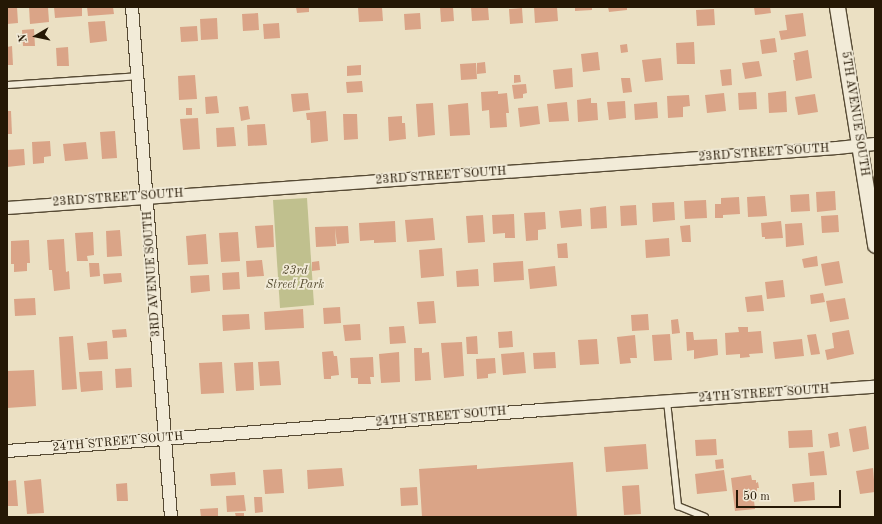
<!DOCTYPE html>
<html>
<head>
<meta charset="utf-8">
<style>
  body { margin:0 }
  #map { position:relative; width:882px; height:524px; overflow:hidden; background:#ebe0c3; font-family:"Old Standard TT",serif }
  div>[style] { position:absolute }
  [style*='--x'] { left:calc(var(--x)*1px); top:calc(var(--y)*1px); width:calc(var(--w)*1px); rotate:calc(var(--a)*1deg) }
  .green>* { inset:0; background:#c0c08e }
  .building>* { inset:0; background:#daa487 }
  .roads { filter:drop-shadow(1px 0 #564a34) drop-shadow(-1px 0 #564a34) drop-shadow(0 1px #564a34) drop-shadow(0 -1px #564a34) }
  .service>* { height:6px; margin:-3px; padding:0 3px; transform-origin:3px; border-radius:3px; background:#f2ebd8 }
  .minor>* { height:12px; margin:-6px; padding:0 6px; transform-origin:6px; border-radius:6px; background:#f2ebd8 }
  .tertiary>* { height:15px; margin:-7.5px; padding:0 7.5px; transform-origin:7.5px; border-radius:7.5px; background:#f2ebd8 }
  span { translate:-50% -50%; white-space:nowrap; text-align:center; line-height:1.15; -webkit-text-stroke:3.5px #f2ebd8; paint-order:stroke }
  .street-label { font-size:12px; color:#251805 }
  .park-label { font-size:12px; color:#544a2e; font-style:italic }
  .frame { position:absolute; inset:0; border:8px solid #251805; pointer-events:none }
  .north { position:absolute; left:16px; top:16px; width:40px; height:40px; -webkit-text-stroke:3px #f2ebd8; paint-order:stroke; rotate:261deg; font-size:11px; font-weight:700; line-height:16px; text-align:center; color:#251805 }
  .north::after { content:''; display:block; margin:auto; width:14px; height:18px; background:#251805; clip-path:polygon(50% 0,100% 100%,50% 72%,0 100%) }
  .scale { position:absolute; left:736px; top:490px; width:105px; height:18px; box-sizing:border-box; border:2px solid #251805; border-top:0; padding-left:5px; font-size:12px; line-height:14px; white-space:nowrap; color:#251805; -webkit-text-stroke:3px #f2ebd8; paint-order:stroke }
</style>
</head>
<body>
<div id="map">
  <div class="green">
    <div style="clip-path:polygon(307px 198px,314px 305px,280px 308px,273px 200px)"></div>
  </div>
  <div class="building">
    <div style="clip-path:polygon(7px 7px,17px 7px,18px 23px,7px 24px)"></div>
    <div style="clip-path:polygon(29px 7px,48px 7px,49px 22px,30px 24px)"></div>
    <div style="clip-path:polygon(54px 7px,82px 7px,82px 16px,55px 18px)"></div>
    <div style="clip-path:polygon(87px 7px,113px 7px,114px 14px,88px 16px)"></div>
    <div style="clip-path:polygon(296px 7px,309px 7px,309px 12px,297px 13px)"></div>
    <div style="clip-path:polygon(358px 7px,382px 7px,383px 21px,359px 22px)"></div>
    <div style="clip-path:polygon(440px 7px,453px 7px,454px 21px,441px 22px)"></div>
    <div style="clip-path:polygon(471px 7px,488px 7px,489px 20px,472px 21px)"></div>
    <div style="clip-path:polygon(534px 7px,557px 7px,558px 21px,535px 23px)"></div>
    <div style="clip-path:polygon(575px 7px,592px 7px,592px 10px,575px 11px)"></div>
    <div style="clip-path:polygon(608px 7px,627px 7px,627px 10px,609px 12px)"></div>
    <div style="clip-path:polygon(754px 7px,770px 7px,771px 13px,755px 15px)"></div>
    <div style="clip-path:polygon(522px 8px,523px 23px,510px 24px,509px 9px)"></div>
    <div style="clip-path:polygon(714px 9px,715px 25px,697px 26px,696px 10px)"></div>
    <div style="clip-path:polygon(258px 13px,259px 30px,243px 31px,242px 14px)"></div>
    <div style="clip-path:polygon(420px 13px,421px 29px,405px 30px,404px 14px)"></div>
    <div style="clip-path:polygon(803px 13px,806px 36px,781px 40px,779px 31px,787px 30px,785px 15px)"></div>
    <div style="clip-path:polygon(217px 18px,218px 39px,201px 40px,200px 19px)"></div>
    <div style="clip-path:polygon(105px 21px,107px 41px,90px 43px,88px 22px)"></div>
    <div style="clip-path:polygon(279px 23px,280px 38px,264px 39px,263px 24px)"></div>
    <div style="clip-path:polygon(197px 26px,198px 41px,181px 42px,180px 27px)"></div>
    <div style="clip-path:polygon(34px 29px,35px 46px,23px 46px,22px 30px)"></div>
    <div style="clip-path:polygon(775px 38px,777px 52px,762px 54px,760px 40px)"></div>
    <div style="clip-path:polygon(694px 42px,695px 64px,677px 64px,676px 43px)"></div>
    <div style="clip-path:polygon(627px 44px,628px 52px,621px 53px,620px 45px)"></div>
    <div style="clip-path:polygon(12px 46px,13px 65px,7px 65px,7px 47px)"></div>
    <div style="clip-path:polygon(68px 47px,69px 66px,57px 66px,56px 48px)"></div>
    <div style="clip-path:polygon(808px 50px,812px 78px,796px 81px,793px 60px,795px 60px,794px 53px)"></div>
    <div style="clip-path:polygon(598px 52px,600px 70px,583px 72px,581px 54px)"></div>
    <div style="clip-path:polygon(661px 58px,663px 80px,645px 82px,642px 60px)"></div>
    <div style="clip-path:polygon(759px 61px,762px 76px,745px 79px,742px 63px)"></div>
    <div style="clip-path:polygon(485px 62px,486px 73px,477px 74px,477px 63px)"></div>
    <div style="clip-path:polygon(476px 63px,477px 79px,461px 80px,460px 64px)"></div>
    <div style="clip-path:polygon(361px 65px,361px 75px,347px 76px,347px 66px)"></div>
    <div style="clip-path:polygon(572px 68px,573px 87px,555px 89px,553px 70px)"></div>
    <div style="clip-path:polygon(731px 69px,732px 85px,722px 86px,720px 70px)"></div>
    <div style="clip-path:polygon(195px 75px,197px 99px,179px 100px,178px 76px)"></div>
    <div style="clip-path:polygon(514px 75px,520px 75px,521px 82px,514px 83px)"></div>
    <div style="clip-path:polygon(621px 78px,630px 78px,632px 92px,623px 93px)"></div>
    <div style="clip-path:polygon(362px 81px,363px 92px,347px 93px,346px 82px)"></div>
    <div style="clip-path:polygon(526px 84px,527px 93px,523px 94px,523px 98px,514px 99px,512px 85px)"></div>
    <div style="clip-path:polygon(498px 91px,498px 94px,507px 93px,509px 113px,506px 113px,507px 127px,490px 128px,489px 110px,482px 111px,481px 92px)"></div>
    <div style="clip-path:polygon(786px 91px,787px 112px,769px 113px,768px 93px)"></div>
    <div style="clip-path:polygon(756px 92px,757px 109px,739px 110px,738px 93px)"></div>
    <div style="clip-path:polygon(308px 93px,310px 110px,293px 112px,291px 94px)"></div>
    <div style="clip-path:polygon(724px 93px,726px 111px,707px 113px,705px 95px)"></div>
    <div style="clip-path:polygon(815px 94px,818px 112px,798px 115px,795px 97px)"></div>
    <div style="clip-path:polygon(689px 95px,690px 106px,683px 107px,683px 117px,668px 118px,667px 96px)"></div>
    <div style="clip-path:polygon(217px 96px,219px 113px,206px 114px,205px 97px)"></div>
    <div style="clip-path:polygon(591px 98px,591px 103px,597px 103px,598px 120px,578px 122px,577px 100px)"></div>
    <div style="clip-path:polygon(625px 101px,626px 118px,609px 120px,607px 102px)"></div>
    <div style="clip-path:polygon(567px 102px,569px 121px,549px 122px,547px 104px)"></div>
    <div style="clip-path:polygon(657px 102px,658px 118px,635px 120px,634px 104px)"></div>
    <div style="clip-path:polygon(433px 103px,435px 135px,418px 137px,416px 104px)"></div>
    <div style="clip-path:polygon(468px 103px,470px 135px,450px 136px,448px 105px)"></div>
    <div style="clip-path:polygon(248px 106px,250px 119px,241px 121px,239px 107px)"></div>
    <div style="clip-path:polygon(538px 106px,540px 124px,520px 127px,518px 108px)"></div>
    <div style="clip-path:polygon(186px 108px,192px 108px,192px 115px,186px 115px)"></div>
    <div style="clip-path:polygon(7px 111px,11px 111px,12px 134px,7px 134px)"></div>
    <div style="clip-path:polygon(326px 111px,328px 141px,311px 143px,310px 120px,307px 120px,306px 113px)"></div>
    <div style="clip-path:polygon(343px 114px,357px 114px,358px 139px,344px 140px)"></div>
    <div style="clip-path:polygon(402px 116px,402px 123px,405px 123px,406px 139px,389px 141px,388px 117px)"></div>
    <div style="clip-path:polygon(198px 118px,200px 149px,183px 150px,180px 119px)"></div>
    <div style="clip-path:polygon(265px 124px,267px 145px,248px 146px,247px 125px)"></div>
    <div style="clip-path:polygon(234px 127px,236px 146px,217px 147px,216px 128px)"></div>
    <div style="clip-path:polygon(115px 131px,117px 158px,102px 159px,100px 132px)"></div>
    <div style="clip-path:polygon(50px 141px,51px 156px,44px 157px,44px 163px,33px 164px,32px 142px)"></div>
    <div style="clip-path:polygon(86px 142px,88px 159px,65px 161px,63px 144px)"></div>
    <div style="clip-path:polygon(24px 149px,25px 165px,7px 167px,7px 150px)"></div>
    <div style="clip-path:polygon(835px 191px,836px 210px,817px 212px,816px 192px)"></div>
    <div style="clip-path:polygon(809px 194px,810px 211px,791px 212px,790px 195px)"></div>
    <div style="clip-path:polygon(765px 196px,767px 216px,748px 217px,747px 197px)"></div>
    <div style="clip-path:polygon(739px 197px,740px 214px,723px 215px,723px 218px,715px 218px,715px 204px,721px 204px,721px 198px)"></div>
    <div style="clip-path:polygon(706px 200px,707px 218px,685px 219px,684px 201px)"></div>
    <div style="clip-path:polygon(674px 202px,675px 220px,653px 222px,652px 203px)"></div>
    <div style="clip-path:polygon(636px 205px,637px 225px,621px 226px,620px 206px)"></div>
    <div style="clip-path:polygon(606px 206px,607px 228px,591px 229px,590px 208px)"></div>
    <div style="clip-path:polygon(581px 209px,582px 226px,561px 228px,559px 211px)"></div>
    <div style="clip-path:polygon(545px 212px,546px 229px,538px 230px,538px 240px,526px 241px,524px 213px)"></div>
    <div style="clip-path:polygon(514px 214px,515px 238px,505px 238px,505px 233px,493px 234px,492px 215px)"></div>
    <div style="clip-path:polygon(483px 215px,485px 242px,468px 243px,466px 216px)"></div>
    <div style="clip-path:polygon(838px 215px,839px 232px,822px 233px,821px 216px)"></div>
    <div style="clip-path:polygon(433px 218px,435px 240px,407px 242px,405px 220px)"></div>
    <div style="clip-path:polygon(395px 221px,396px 242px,374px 243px,374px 240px,360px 241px,359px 223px)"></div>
    <div style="clip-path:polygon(781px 221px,783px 238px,765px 239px,765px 237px,762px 237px,761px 223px)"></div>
    <div style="clip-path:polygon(802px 223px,804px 245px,786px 247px,785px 224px)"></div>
    <div style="clip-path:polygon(273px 225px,274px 247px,257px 248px,255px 226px)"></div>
    <div style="clip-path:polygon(690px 225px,691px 242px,682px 242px,680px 226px)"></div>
    <div style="clip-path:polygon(348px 226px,349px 243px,337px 244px,335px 228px,336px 246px,316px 247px,315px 227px)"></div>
    <div style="clip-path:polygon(120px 230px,122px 256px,107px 257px,106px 231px)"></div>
    <div style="clip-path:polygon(93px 232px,94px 255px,87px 256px,88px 261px,77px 261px,75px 233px)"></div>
    <div style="clip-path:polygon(238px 232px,240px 261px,221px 262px,219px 233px)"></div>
    <div style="clip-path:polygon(206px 234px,208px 264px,188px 265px,186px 236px)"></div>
    <div style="clip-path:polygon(669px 238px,670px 256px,646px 258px,645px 240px)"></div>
    <div style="clip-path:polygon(64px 239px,66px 272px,69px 271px,70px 289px,54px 291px,52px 270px,49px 270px,47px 240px)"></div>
    <div style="clip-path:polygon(29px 240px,30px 263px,27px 263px,27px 271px,14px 272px,14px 264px,11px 264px,11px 241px)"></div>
    <div style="clip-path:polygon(567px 243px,568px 258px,558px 258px,557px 244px)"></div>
    <div style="clip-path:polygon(442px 248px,444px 276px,421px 278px,419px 250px)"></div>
    <div style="clip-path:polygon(817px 256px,818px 266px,804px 268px,802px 259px)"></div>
    <div style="clip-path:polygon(262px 260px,264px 276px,247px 277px,246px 261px)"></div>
    <div style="clip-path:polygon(319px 261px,320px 270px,312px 271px,312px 262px)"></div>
    <div style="clip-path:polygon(523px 261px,524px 280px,494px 282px,493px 263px)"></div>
    <div style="clip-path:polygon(839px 261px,843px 283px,825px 286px,821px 264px)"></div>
    <div style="clip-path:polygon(89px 263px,99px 263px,100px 276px,90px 277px)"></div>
    <div style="clip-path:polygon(555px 266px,557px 286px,530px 289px,528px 269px)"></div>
    <div style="clip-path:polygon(478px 269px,479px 286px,457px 287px,456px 271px)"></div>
    <div style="clip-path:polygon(239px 272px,240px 289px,223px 290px,222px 273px)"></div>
    <div style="clip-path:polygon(121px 273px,122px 282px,104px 284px,103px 274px)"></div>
    <div style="clip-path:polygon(209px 275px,210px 291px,191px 293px,190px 276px)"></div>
    <div style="clip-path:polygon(783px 280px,785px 297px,767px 299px,765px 282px)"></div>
    <div style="clip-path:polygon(823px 293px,825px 302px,811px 304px,810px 295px)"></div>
    <div style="clip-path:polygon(762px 295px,764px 311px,747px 312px,745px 297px)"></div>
    <div style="clip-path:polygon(35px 298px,36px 315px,15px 316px,14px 299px)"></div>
    <div style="clip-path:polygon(845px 298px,849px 319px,830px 322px,826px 301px)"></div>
    <div style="clip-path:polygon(434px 301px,436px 323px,419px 324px,417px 302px)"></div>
    <div style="clip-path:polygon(340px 307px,341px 323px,324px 324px,323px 308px)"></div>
    <div style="clip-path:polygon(303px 309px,304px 328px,265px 330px,264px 312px)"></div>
    <div style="clip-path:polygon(249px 314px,250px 329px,223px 331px,222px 315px)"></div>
    <div style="clip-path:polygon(648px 314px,649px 330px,632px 331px,631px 315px)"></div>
    <div style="clip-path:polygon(678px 319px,680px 333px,672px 334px,671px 320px)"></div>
    <div style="clip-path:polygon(360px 324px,361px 340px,345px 341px,343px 325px)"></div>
    <div style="clip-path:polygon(404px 326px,406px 343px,390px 344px,389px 327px)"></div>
    <div style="clip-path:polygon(738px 327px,748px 327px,748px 332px,761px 331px,763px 353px,749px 354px,750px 357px,740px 358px,740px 354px,726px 355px,725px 333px,739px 332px)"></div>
    <div style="clip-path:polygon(126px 329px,127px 337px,113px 338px,112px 330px)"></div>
    <div style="clip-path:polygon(849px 330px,854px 354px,827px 360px,825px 350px,834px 348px,832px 333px)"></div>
    <div style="clip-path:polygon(512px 331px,513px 347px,499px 348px,498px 332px)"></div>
    <div style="clip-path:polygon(686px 332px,693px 332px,694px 340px,717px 339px,718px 355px,694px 359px,694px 350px,687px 351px)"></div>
    <div style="clip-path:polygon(670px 334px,672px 360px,654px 361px,652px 335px)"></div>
    <div style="clip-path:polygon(816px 334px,820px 354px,811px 355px,807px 335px)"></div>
    <div style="clip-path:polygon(635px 335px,637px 358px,630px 358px,631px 363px,620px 364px,617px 337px)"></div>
    <div style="clip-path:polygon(73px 336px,77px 389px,62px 390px,59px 337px)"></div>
    <div style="clip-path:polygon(477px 336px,478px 354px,467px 354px,466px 337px)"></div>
    <div style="clip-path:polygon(597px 339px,599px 364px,580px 365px,578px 340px)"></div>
    <div style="clip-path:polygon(802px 339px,804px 356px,775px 359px,773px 342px)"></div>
    <div style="clip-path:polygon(107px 341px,108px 359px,89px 360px,87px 343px)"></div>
    <div style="clip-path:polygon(462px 342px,464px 376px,444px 378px,441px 343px)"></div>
    <div style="clip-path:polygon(414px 348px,422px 348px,422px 353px,429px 352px,431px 380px,415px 381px)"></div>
    <div style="clip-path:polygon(333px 351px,334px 356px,337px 356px,339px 375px,331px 376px,331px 379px,324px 379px,322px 352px)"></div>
    <div style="clip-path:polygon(399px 352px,400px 382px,381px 383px,379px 354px)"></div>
    <div style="clip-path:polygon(524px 352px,526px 373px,503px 375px,501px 354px)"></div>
    <div style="clip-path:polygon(555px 352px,556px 368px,534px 369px,533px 353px)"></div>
    <div style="clip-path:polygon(373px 357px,374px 377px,370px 377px,371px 384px,358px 384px,358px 378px,351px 378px,350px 358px)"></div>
    <div style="clip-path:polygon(495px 358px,496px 373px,488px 374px,488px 378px,477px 379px,476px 359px)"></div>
    <div style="clip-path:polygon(279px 361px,281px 385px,260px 386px,258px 362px)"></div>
    <div style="clip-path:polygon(222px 362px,224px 393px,201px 394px,199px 363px)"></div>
    <div style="clip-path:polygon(253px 362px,254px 390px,236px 391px,234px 363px)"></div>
    <div style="clip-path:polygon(131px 368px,132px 387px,116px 388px,115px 369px)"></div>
    <div style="clip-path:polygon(34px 370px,36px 406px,7px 408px,7px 371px)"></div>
    <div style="clip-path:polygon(102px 371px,103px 390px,81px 392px,79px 372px)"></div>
    <div style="clip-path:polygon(866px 426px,869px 449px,853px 452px,849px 429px)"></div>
    <div style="clip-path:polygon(812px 430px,813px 447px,789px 448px,788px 431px)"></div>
    <div style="clip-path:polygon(838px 432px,840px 446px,830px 448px,828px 434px)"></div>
    <div style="clip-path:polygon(716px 439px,717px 455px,696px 456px,695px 440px)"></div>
    <div style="clip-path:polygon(646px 444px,648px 469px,606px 472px,604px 447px)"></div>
    <div style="clip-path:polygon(824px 451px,827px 475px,810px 476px,808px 453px)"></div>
    <div style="clip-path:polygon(723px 459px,724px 468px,716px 469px,715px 460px)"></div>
    <div style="clip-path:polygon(573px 462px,577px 517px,422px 517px,419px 469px,477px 465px,477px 469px)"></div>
    <div style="clip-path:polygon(342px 468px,344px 486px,308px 489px,307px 470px)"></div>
    <div style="clip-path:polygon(873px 468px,875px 492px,860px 494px,856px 471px)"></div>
    <div style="clip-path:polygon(282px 469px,284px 493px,265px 494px,263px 470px)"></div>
    <div style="clip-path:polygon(724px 470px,727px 491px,697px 494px,695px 474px)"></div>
    <div style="clip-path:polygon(235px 472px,236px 485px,211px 486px,210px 474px)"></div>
    <div style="clip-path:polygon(751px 475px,752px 480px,756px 480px,756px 483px,758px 482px,759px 488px,757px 488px,757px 493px,753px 493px,755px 509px,735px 511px,731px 478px)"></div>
    <div style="clip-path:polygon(41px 479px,44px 513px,27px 514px,24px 481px)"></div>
    <div style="clip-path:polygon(16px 480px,18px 506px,7px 506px,7px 481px)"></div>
    <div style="clip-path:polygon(814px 482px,815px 500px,794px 502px,792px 484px)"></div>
    <div style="clip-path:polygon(127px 483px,128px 501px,117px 501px,116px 484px)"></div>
    <div style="clip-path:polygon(639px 485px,641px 514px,624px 515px,622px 486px)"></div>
    <div style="clip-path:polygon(417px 487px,418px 505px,401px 506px,400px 488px)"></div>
    <div style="clip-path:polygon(244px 495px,246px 511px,227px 512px,226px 496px)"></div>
    <div style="clip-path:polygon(254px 497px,262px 497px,263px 512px,255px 513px)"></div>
    <div style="clip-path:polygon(218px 508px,218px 517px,201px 517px,200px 509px)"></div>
    <div style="clip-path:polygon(235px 513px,244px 513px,244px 517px,236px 517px)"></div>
  </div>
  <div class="roads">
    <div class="service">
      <div style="--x:7;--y:85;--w:131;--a:-3.9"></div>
      <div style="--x:667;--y:401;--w:106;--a:84"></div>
      <div style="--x:678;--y:506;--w:29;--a:22"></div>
    </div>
    <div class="minor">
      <div style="--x:132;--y:7;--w:511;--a:85.63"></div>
      <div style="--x:7;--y:208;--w:832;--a:-4.13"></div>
      <div style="--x:837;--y:148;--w:38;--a:-6"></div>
      <div style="--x:7;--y:451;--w:537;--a:-4.38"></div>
      <div style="--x:542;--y:410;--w:334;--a:-4"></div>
    </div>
    <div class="tertiary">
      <div style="--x:837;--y:7;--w:241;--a:80.9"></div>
    </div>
  </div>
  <div class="street-label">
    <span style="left:854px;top:114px;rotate:81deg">5TH AVENUE SOUTH</span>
    <span style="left:764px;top:154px;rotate:-4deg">23RD STREET SOUTH</span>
    <span style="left:441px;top:177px;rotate:-4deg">23RD STREET SOUTH</span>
    <span style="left:118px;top:199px;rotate:-4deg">23RD STREET SOUTH</span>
    <span style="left:153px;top:274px;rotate:-94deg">3RD AVENUE SOUTH</span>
    <span style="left:764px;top:395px;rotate:-4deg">24TH STREET SOUTH</span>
    <span style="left:441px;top:418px;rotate:-5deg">24TH STREET SOUTH</span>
    <span style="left:118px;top:443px;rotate:-5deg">24TH STREET SOUTH</span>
  </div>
  <div class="park-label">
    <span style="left:295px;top:279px">23rd<br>Street Park</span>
  </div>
  <div class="frame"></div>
  <div class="north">N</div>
  <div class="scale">50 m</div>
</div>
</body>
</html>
